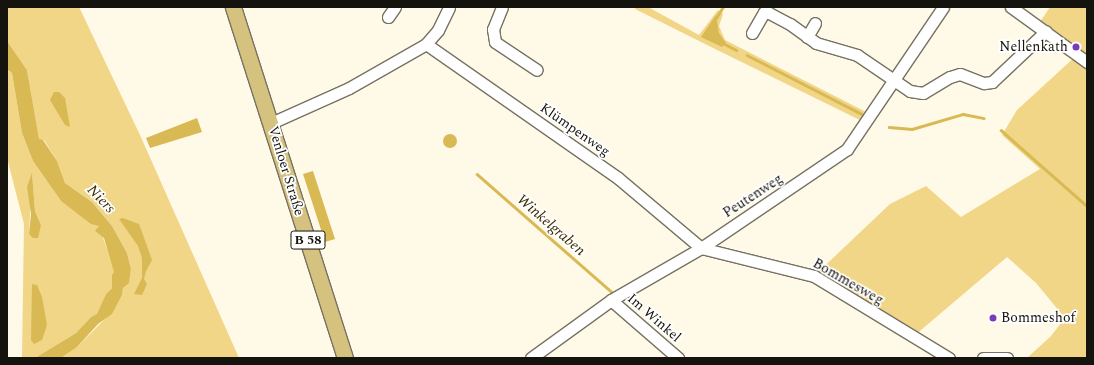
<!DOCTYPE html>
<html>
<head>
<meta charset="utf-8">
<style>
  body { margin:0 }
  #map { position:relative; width:1094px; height:365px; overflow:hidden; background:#fff9e7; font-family:Spectral,serif }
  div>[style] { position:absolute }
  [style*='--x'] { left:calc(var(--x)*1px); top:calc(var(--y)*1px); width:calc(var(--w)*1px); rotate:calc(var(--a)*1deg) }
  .green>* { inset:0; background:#f0d686 }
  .water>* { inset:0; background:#d9b954 }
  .round { border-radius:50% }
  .stream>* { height:2.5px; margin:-1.25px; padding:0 1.25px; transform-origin:1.25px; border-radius:1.25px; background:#d9b954 }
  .roads { filter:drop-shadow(1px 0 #777162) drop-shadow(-1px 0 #777162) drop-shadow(0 1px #777162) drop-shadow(0 -1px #777162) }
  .minor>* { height:11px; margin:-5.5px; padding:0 5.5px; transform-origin:5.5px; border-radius:5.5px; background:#fff }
  .major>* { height:15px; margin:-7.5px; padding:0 7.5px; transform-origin:7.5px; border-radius:7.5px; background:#d5c27f }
  .dots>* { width:11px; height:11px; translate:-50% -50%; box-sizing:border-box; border:2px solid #fff; border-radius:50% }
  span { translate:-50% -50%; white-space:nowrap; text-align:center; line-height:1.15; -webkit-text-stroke:3.5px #fff; paint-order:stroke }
  .shield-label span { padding:1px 3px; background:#fff; border:1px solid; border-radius:3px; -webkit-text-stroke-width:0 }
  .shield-label { font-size:13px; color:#15130d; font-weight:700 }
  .poi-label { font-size:14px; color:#15130d }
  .right { translate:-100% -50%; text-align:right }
  .left { translate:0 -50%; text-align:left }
  .street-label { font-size:14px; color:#15130d }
  .water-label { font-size:15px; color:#392d00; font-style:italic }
  .frame { position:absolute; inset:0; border:8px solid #15130d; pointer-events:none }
</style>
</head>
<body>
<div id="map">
  <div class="green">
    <div style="clip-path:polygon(7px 7px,79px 7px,140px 135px,239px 358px,61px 358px,77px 347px,112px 312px,122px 295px,123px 288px,129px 282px,131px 269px,127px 253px,112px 226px,92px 202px,65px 183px,57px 161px,44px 140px,39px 140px,27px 70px,7px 41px)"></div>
    <div style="clip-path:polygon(636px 7px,648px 7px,699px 35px,718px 10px,723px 14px,719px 26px,725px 40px,870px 114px,864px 122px,705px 44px,635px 9px)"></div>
    <div style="clip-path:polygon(1050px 7px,1087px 7px,1087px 358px,1027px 358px,1051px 336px,1065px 318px,1036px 283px,1007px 257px,914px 336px,814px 276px,890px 204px,926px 186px,961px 217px,1040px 169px,1002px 135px,1017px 110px,1077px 55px,1040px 22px)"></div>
    <div style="clip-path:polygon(evenodd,7px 69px,12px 73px,22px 133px,33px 161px,61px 201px,99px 226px,115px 272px,112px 288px,106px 294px,98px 314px,91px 317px,76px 333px,35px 358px,22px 358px,24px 224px,7px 158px,7px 69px,32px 174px,35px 211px,41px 225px,29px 234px,32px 174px)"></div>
  </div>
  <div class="water">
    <div style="clip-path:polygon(716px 15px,719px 33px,726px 43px,722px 47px,701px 37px)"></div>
    <div style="clip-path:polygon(7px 41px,27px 70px,39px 139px,43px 140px,57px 161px,65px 183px,92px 202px,112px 226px,127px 253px,131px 269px,129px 283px,123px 288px,122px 295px,112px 314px,98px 324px,77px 347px,61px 358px,35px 358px,76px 333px,91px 317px,97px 314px,106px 294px,112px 288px,112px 275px,114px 272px,104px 238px,95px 231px,99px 226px,91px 224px,61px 201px,33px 161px,22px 133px,12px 73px,7px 69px)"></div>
    <div style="clip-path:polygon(54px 92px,59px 92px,65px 98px,70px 127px,65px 125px,50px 100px)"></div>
    <div style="clip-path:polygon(197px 118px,202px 132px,150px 148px,146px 138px)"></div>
    <div class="round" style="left:443px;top:134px;width:14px;height:14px"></div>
    <div style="clip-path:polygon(313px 171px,335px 239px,325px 242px,303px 174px)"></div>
    <div style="clip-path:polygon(32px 173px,35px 211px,41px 225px,38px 238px,33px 238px,29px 234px,31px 214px,27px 187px)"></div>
    <div style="clip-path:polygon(123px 218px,139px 224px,152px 260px,146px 271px,144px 279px,147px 284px,142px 295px,134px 294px,142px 278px,142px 258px,138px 246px,119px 219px)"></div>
    <div style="clip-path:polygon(32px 284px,37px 285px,42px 297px,47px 325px,42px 340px,34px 344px,31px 340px)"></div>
  </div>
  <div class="stream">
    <div style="--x:716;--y:18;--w:13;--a:-58"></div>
    <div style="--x:723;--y:43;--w:15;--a:28"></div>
    <div style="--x:747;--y:55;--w:129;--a:27.2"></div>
    <div style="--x:889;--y:127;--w:23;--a:5"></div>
    <div style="--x:912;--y:129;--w:53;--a:-16.4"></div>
    <div style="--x:963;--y:114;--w:21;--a:11"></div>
    <div style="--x:1001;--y:130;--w:115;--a:41.5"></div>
    <div style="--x:477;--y:174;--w:179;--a:41.2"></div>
  </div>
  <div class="roads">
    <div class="minor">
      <div style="--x:502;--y:7;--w:24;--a:112"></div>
      <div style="--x:493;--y:29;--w:13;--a:81"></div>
      <div style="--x:495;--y:42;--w:50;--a:33.7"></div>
      <div style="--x:1011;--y:7;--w:94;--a:35.9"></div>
      <div style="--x:388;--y:17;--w:12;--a:-55"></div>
      <div style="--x:752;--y:33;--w:24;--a:-60"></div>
      <div style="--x:764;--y:12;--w:5;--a:11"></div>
      <div style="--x:769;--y:13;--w:24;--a:28"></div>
      <div style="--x:790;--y:24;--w:32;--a:36"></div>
      <div style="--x:816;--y:43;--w:43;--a:16.3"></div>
      <div style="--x:857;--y:55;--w:64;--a:34.2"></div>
      <div style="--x:910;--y:91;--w:13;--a:9"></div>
      <div style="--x:923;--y:93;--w:31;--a:-31"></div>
      <div style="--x:950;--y:77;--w:10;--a:-17"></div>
      <div style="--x:960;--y:74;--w:26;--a:21"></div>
      <div style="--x:984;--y:83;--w:8;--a:-7"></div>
      <div style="--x:992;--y:82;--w:74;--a:-43.4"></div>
      <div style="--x:807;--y:37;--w:16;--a:-60"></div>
      <div style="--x:426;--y:44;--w:234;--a:34.9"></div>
      <div style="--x:618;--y:178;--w:109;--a:40.1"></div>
      <div style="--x:701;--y:248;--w:116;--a:13.9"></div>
      <div style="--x:814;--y:276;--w:158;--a:31.3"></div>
      <div style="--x:271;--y:123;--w:85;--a:-24.2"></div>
      <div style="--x:349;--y:88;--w:89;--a:-29.7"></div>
      <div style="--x:426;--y:44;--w:18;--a:-49"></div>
      <div style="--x:438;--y:30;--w:25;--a:-64"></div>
      <div style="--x:611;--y:300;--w:89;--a:40.9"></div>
      <div style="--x:531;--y:358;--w:99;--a:-35.9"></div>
      <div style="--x:611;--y:300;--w:104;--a:-30"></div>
      <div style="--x:701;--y:248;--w:176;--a:-34.1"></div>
      <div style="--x:847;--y:149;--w:171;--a:-55.9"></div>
      <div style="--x:983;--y:358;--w:24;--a:0"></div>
    </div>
    <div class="major">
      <div style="--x:233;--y:7;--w:368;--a:72.3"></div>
    </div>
  </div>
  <div class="dots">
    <div style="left:1076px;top:47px;background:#763eb4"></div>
    <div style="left:993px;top:318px;background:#763eb4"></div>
  </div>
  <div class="shield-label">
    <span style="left:308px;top:240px">B 58</span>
  </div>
  <div class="poi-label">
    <span class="right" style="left:1068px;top:47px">Nellenkath</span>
    <span class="left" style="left:1001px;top:318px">Bommeshof</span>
  </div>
  <div class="street-label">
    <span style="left:575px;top:130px;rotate:35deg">Klümpenweg</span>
    <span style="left:286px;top:171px;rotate:73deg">Venloer Straße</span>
    <span style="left:753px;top:196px;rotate:-33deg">Peutenweg</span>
    <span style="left:848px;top:282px;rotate:30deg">Bommesweg</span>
    <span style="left:654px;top:318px;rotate:41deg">Im Winkel</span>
  </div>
  <div class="water-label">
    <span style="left:101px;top:199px;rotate:46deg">Niers</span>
    <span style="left:551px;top:225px;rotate:41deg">Winkelgraben</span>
  </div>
  <div class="frame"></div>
</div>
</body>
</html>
